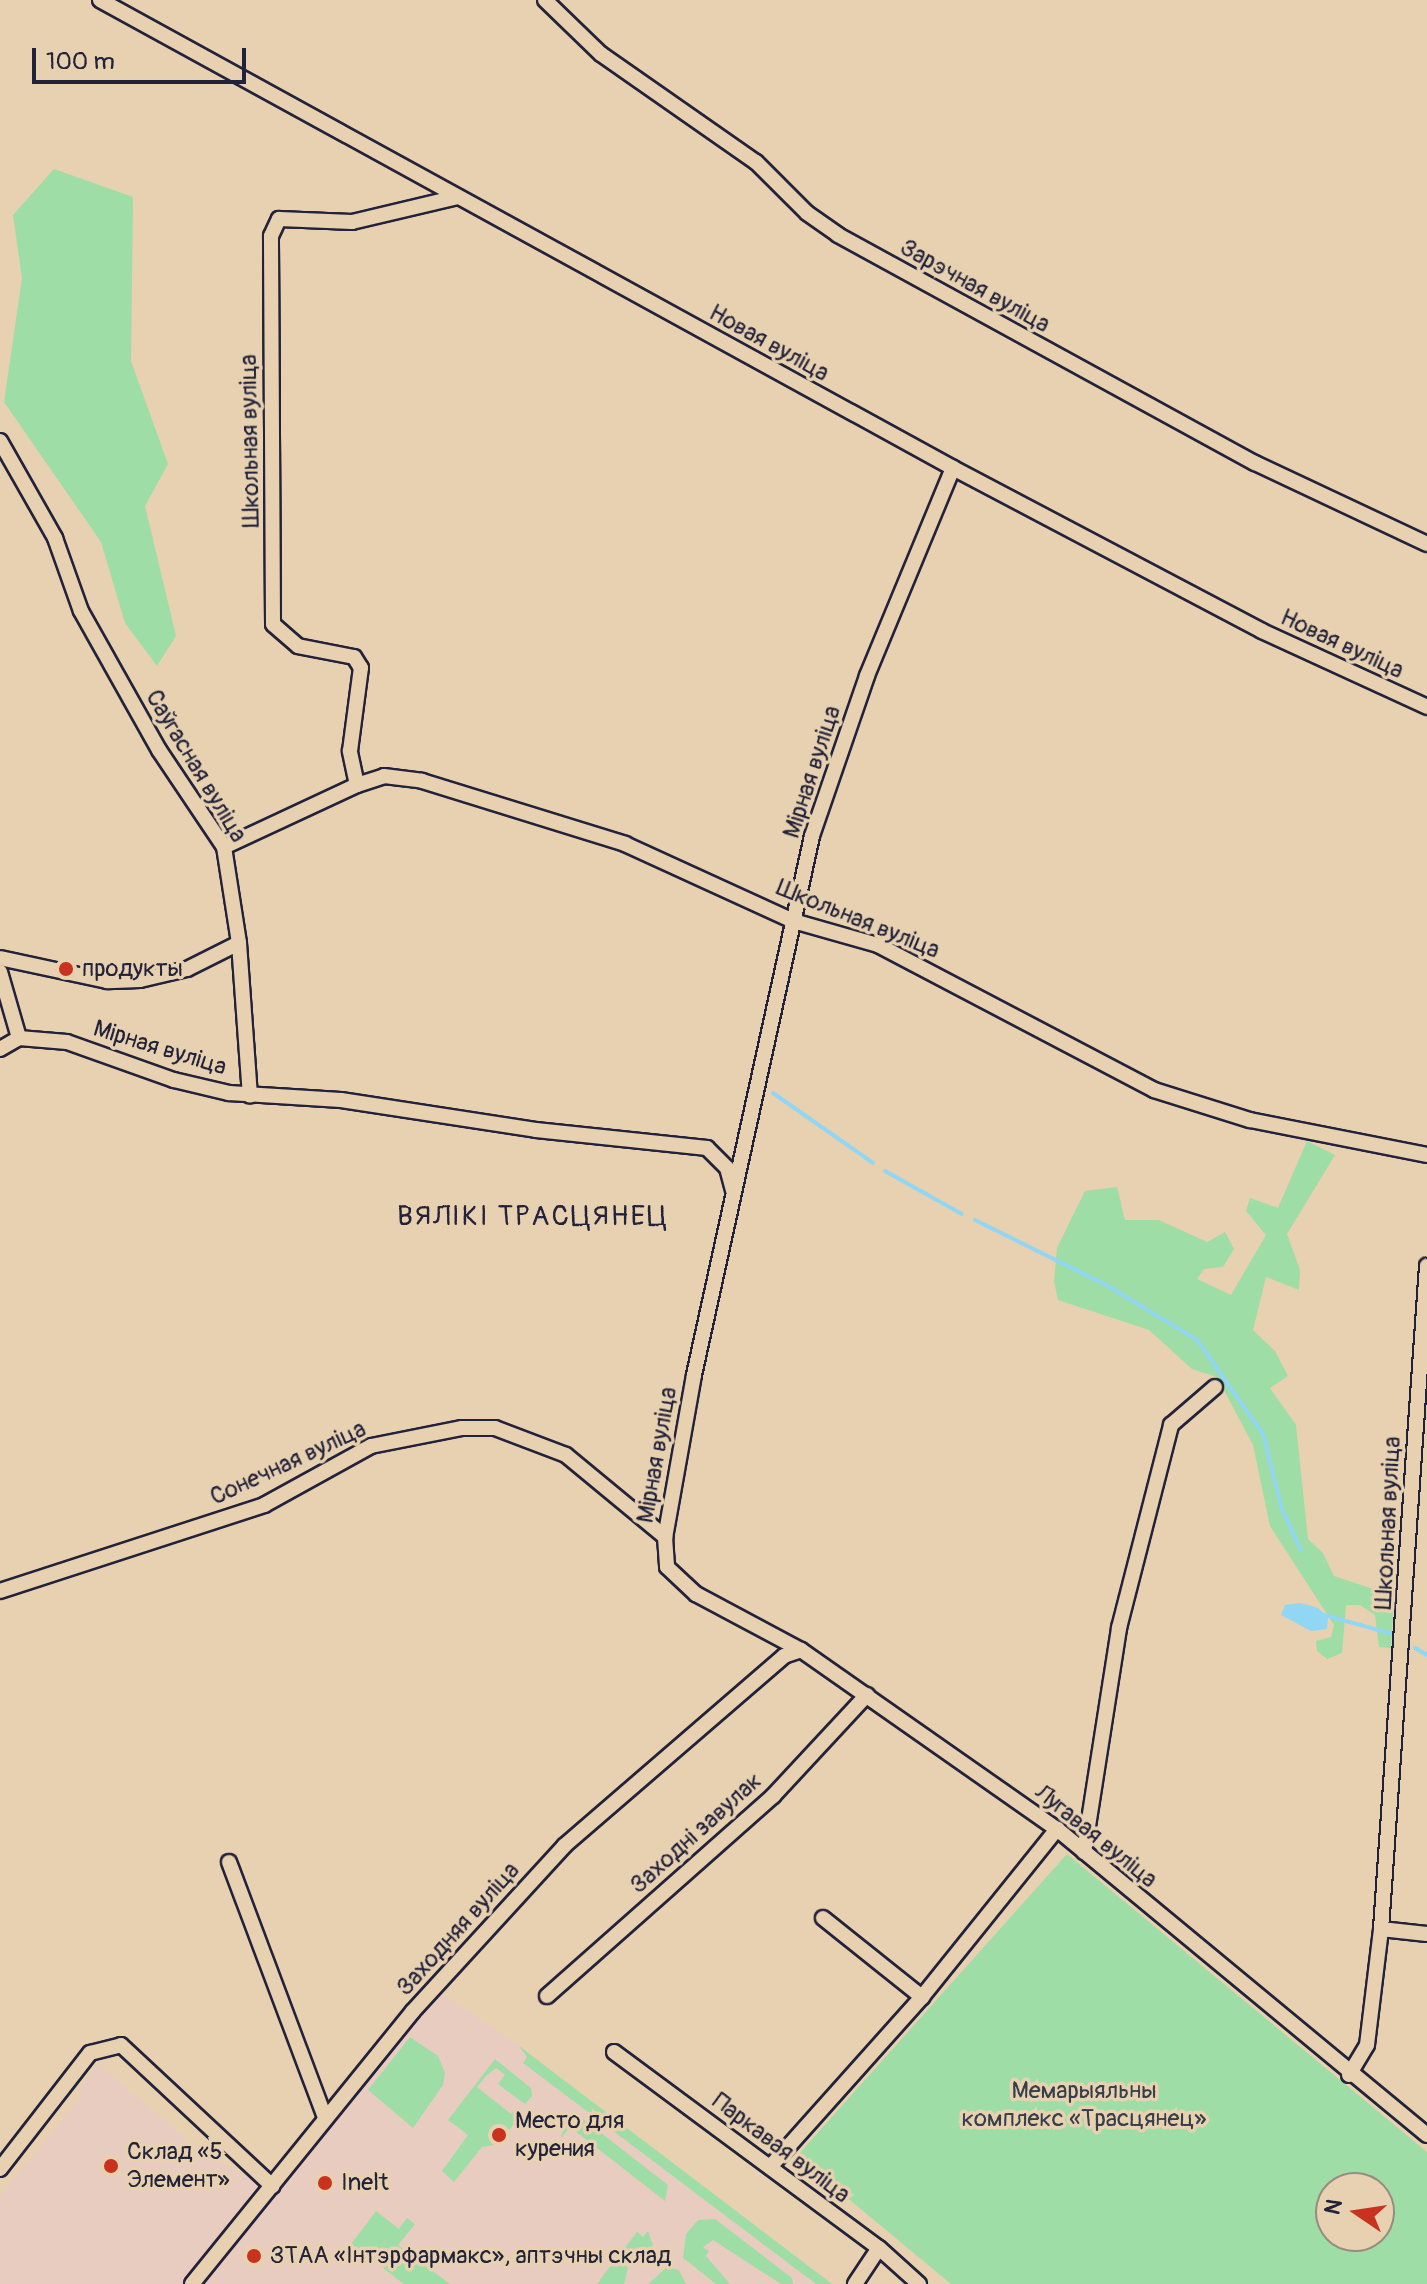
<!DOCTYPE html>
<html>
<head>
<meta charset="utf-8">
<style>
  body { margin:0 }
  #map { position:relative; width:1427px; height:2284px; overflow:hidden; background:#e7d1b0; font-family:Pangolin,sans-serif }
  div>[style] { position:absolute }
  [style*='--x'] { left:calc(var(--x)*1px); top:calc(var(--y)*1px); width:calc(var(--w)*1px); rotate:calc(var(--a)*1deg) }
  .built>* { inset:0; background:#e9ccc0 }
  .green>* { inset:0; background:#9edda6 }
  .water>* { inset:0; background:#91d6f3 }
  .stream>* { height:4px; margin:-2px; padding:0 2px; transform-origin:2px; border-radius:2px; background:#91d6f3 }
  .roads { filter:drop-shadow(2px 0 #22223b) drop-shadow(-2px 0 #22223b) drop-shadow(0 2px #22223b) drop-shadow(0 -2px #22223b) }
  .minor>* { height:14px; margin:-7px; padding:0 7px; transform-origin:7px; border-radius:7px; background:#e7d1b0 }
  .dots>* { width:22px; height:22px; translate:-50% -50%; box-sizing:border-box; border:4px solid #e7d1b0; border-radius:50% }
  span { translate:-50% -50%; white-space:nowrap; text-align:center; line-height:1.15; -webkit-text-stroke:7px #e7d1b0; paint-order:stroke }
  .street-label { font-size:24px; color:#22223b }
  .poi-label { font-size:24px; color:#22223b }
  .left { translate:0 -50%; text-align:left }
  .park-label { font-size:24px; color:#353e4b }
  .quarter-label { font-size:28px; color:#22223b; letter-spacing:2px }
  .north { position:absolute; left:1315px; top:2172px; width:80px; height:80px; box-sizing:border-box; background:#e7d1b0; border:2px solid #988b81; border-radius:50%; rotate:283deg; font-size:22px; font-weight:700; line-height:32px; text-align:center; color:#22223b }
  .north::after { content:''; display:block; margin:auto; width:28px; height:36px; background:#c8321e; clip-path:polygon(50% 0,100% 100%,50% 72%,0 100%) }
  .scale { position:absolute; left:32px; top:48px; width:214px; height:36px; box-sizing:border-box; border:4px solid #22223b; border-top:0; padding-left:10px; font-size:24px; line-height:28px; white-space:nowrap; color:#22223b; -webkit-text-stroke:6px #e7d1b0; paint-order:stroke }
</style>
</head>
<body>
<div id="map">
  <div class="built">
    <div style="clip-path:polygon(425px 1983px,510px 2039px,832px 2284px,0 2284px,0 2196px,83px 2095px,77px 2090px,98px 2064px,205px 2155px,265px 2184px)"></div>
  </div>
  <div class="green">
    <div style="clip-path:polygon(54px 169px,133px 197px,131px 361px,168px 464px,145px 506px,176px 636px,157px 666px,125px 623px,101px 542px,4px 402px,22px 278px,13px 215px)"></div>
    <div style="clip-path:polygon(1307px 1141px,1335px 1155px,1287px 1234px,1300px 1270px,1299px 1290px,1266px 1277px,1253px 1330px,1275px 1351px,1288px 1376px,1270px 1388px,1296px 1425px,1308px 1539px,1323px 1553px,1334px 1576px,1394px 1596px,1391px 1648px,1379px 1647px,1375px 1615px,1360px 1605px,1346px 1605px,1342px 1653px,1327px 1659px,1317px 1651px,1316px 1641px,1331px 1637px,1334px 1625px,1270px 1526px,1253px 1445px,1217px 1377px,1192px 1369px,1149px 1330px,1058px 1300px,1054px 1281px,1057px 1248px,1085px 1191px,1117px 1187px,1125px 1220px,1159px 1220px,1207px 1242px,1225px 1232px,1234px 1249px,1223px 1267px,1204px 1269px,1197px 1279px,1231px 1295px,1266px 1235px,1246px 1211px,1250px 1198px,1278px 1208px)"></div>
    <div style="clip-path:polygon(evenodd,1067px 1854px,1427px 2152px,1427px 2284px,951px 2284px,797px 2156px,1067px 1854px,1331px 2188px,1379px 2188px,1379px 2236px,1331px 2236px,1331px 2188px)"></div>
    <div style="clip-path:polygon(410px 2037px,438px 2056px,445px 2073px,443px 2085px,413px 2128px,368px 2090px)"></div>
    <div style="clip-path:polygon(519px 2046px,832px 2284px,816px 2284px,523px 2063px,527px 2057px)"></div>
    <div style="clip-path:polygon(495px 2059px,531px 2088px,532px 2096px,525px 2104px,498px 2084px,505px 2075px,496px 2068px,486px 2076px,477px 2087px,511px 2114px,515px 2110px,521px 2114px,499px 2144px,482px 2147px,454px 2182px,442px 2171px,468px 2135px,448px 2120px)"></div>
    <div style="clip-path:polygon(578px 2115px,668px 2185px,665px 2201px,570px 2127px,561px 2138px,565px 2119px)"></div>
    <div style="clip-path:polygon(376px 2211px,399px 2229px,407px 2218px,415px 2224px,398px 2245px,450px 2284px,404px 2284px,351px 2244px)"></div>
    <div style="clip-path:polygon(715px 2219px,792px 2278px,793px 2284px,781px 2284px,713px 2240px,703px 2247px,709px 2251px,706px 2256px,730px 2284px,716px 2284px,683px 2258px,686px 2234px,698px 2220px)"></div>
    <div style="clip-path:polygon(648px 2231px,653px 2245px,647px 2254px,632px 2258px,623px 2250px,637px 2232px,643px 2237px)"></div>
    <div style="clip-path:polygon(617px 2257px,628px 2268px,624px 2284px,597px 2284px)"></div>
    <div style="clip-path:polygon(667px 2267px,679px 2270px,686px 2284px,648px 2284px)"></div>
  </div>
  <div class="water">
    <div style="clip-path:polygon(1300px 1603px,1318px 1608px,1328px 1617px,1327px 1629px,1311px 1631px,1281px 1615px,1285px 1605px)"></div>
  </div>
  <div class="stream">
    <div style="--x:773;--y:1093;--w:122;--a:35"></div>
    <div style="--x:885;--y:1171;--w:88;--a:29.2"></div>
    <div style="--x:975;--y:1220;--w:148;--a:26.4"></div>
    <div style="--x:1108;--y:1286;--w:104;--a:31.2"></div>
    <div style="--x:1197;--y:1340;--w:115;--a:54.9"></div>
    <div style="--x:1263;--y:1434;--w:77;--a:75.8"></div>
    <div style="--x:1282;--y:1509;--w:45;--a:65.1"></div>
    <div style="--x:1324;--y:1615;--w:72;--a:15.4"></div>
    <div style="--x:1415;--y:1648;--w:14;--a:30"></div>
  </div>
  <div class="roads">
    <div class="minor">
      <div style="--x:100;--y:0;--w:973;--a:28.75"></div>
      <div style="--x:953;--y:468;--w:349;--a:27.8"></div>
      <div style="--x:1262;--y:631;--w:182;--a:24.7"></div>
      <div style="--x:545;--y:0;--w:78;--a:44"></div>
      <div style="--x:601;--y:54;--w:189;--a:34.9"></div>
      <div style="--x:756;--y:162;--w:72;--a:45"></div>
      <div style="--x:807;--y:213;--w:38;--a:35"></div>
      <div style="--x:838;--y:235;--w:475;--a:28.7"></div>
      <div style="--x:1255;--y:463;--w:190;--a:25.2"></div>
      <div style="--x:0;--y:441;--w:112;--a:60.4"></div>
      <div style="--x:55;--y:538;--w:77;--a:70.4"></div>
      <div style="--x:81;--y:611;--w:159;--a:60.7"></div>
      <div style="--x:159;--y:750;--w:117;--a:56.2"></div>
      <div style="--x:224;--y:847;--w:97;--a:81.1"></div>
      <div style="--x:239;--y:943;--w:58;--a:153.4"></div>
      <div style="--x:187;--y:969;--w:48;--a:166.8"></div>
      <div style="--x:140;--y:980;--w:33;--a:178"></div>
      <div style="--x:107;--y:981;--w:109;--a:-167.9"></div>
      <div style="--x:953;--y:468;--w:225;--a:112.5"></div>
      <div style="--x:867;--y:676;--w:169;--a:109"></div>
      <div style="--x:812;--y:836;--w:552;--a:102.35"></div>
      <div style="--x:694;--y:1375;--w:165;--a:100.1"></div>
      <div style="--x:665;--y:1537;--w:30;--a:86"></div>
      <div style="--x:667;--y:1567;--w:40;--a:43"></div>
      <div style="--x:696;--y:1594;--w:119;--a:28.1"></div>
      <div style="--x:801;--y:1650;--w:312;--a:35"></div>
      <div style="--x:1057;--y:1829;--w:480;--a:39.6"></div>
      <div style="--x:357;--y:785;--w:35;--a:-102"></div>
      <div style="--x:350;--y:751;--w:84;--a:-82.5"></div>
      <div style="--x:361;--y:668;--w:13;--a:-122"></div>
      <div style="--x:354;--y:657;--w:57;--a:-168.9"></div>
      <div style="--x:298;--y:646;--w:33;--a:-139"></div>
      <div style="--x:273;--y:624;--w:388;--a:-90.3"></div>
      <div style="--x:271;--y:236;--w:19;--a:-65"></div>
      <div style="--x:279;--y:219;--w:73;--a:2.4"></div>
      <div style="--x:352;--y:222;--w:109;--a:-13.3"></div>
      <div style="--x:224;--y:847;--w:147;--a:-25"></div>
      <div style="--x:357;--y:785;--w:28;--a:-18"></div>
      <div style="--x:384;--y:776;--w:38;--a:7"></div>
      <div style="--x:422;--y:781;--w:213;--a:17.2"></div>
      <div style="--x:625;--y:844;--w:185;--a:24.6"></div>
      <div style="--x:793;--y:921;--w:88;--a:15.8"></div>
      <div style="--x:878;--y:945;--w:312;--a:27.7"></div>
      <div style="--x:1154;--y:1090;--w:101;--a:17.4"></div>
      <div style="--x:1250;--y:1120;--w:180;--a:11.2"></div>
      <div style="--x:239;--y:943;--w:153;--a:85.9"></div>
      <div style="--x:0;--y:972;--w:69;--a:73.9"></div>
      <div style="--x:0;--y:1049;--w:22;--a:-30"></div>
      <div style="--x:19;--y:1038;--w:48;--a:4.8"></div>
      <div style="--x:67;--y:1042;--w:114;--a:19.6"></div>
      <div style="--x:174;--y:1080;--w:57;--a:13.3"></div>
      <div style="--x:229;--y:1093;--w:112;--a:3.6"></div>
      <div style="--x:341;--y:1100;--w:197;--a:8.7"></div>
      <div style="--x:536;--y:1130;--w:172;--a:6"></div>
      <div style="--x:707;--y:1148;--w:28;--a:45"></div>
      <div style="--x:727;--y:1168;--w:24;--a:75"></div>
      <div style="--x:0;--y:1591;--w:278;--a:-18"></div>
      <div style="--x:264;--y:1505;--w:122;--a:-28.9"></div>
      <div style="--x:371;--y:1446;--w:93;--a:-11.2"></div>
      <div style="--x:462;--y:1428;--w:33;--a:0"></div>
      <div style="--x:495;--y:1428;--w:76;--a:20.8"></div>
      <div style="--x:566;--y:1455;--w:129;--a:39.6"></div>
      <div style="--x:1084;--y:1852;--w:227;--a:-81.1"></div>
      <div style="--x:1119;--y:1628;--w:210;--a:-75.6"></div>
      <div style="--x:1171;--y:1425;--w:58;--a:-40.8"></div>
      <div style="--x:229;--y:1862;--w:273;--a:69.4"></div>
      <div style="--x:823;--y:1918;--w:127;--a:38.6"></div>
      <div style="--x:1381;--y:1929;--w:46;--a:6.2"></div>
      <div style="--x:547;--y:1996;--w:302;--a:-41.5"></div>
      <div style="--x:773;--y:1796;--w:138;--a:-47.1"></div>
      <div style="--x:614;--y:2052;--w:330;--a:36.5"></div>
      <div style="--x:879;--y:2248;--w:54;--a:42"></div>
      <div style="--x:1349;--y:2075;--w:35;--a:-59"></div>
      <div style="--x:1367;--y:2045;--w:117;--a:-83.1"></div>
      <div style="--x:1381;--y:1929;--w:665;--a:-86.03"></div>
      <div style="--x:770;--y:2167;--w:228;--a:-48.2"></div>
      <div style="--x:922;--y:1997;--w:216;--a:-51.2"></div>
      <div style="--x:0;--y:2169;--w:147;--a:-52.2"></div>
      <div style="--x:90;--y:2053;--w:32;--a:-14"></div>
      <div style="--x:121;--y:2045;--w:207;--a:43"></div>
      <div style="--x:192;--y:2284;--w:351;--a:-51"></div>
      <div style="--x:413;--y:2011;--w:224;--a:-47.5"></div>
      <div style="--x:564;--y:1846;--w:291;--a:-40.8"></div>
      <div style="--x:784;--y:1656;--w:18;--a:-19"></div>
      <div style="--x:855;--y:2284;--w:43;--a:-56.3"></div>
    </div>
  </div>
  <div class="dots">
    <div style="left:66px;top:969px;background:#c8321e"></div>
    <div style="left:499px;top:2135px;background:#c8321e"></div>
    <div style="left:111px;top:2166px;background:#c8321e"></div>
    <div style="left:325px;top:2183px;background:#c8321e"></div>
    <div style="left:254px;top:2256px;background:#c8321e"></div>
  </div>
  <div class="street-label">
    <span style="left:975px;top:286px;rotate:29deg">Зарэчная вуліца</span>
    <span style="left:769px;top:343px;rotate:29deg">Новая вуліца</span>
    <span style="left:250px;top:441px;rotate:-91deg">Школьная вуліца</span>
    <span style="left:1342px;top:644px;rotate:25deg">Новая вуліца</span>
    <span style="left:196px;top:766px;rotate:59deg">Саўгасная вуліца</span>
    <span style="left:812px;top:772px;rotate:-72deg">Мірная вуліца</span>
    <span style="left:858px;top:919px;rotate:22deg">Школьная вуліца</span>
    <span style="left:160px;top:1048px;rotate:17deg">Мірная вуліца</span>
    <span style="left:657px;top:1455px;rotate:-80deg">Мірная вуліца</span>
    <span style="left:288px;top:1463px;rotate:-25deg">Сонечная вуліца</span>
    <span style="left:1388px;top:1523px;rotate:-87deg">Школьная вуліца</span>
    <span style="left:696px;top:1833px;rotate:-42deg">Заходні завулак</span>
    <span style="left:1096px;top:1836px;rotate:39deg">Лугавая вуліца</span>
    <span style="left:458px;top:1929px;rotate:-48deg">Заходняя вуліца</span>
    <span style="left:781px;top:2148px;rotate:37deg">Паркавая вуліца</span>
  </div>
  <div class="poi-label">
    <span class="left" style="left:82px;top:969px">продукты</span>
    <span class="left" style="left:515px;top:2135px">Место для<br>курения</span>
    <span class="left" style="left:127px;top:2166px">Склад «5<br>Элемент»</span>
    <span class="left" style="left:341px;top:2183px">Inelt</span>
    <span class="left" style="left:270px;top:2256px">ЗТАА «Інтэрфармакс», аптэчны склад</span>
  </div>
  <div class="park-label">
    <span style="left:1084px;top:2105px">Мемарыяльны<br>комплекс «Трасцянец»</span>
  </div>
  <div class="quarter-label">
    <span style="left:533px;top:1217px">ВЯЛІКІ ТРАСЦЯНЕЦ</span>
  </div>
  <div class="north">N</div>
  <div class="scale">100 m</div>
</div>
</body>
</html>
